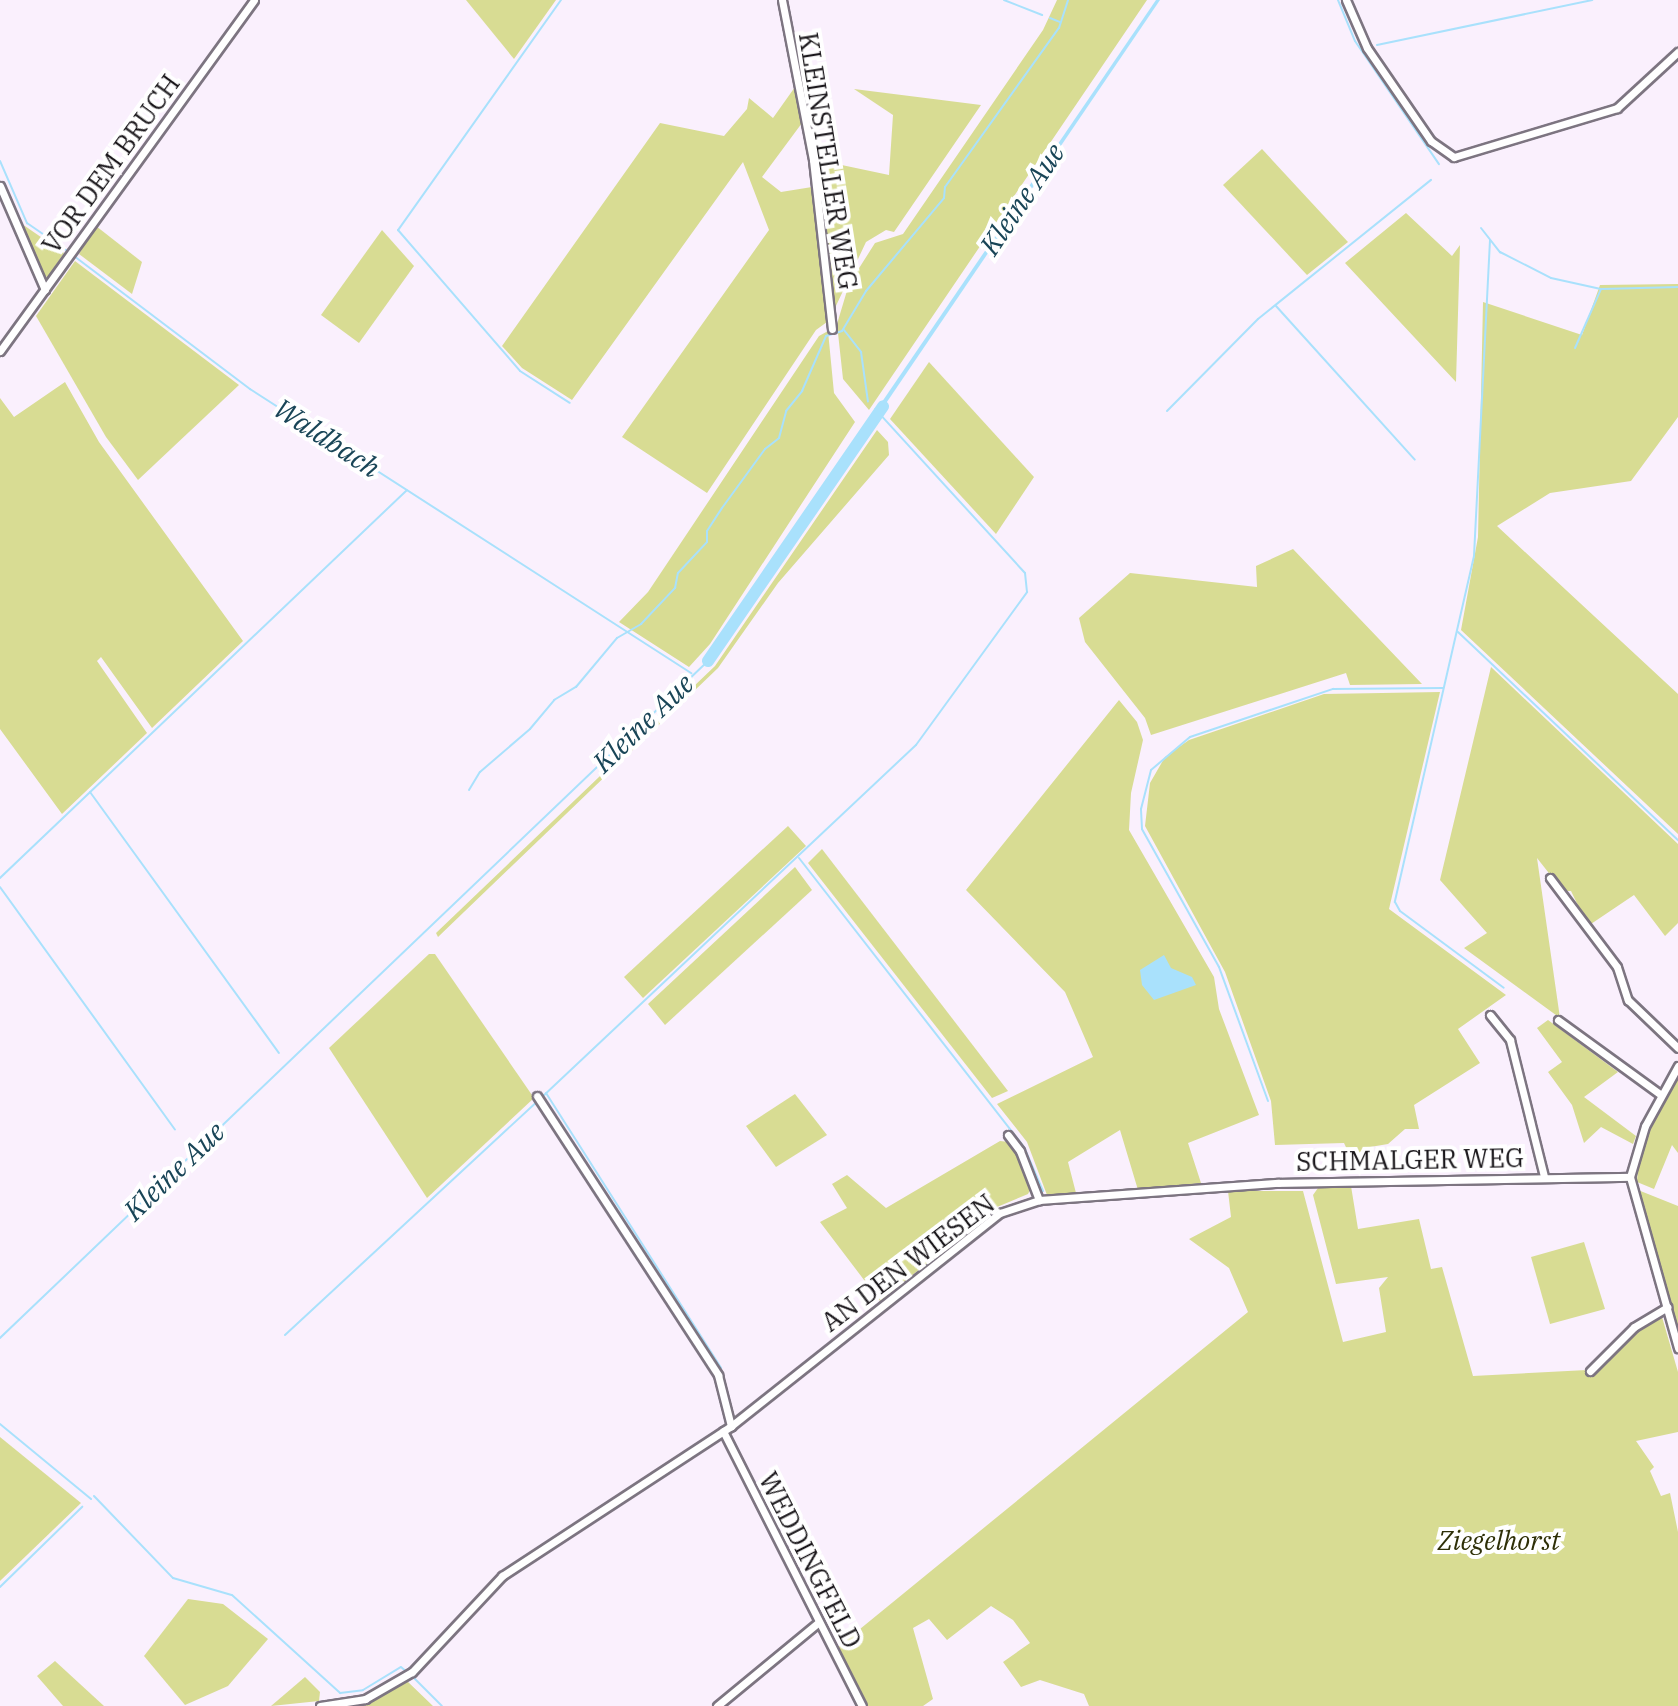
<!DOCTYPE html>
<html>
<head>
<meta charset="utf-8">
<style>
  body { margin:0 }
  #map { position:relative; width:1678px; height:1706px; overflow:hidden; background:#faf0fd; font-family:"IBM Plex Serif",serif }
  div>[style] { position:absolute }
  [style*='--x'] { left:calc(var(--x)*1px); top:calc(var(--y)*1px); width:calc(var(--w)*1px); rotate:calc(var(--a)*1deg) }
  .green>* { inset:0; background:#d8dc93 }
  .water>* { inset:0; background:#a9e1fc }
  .stream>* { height:2px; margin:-1px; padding:0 1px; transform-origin:1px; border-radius:1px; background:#a9e1fc }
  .river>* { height:12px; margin:-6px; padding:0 6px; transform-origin:6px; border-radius:6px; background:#a9e1fc }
  .roads { filter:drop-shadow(2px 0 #7d7581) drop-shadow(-2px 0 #7d7581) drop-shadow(0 2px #7d7581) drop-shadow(0 -2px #7d7581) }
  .minor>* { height:7px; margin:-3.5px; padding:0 3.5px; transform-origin:3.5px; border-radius:3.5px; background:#fff }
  span { translate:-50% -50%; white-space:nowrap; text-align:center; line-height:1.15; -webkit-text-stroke:8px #fff; paint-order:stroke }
  .street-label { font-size:26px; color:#1a171b }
  .park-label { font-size:26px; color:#2e2f07; font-style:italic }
  .water-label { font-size:28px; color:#194557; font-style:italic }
</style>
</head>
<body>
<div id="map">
  <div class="green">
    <div style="clip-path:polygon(466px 0,556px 0,514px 59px)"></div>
    <div style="clip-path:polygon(1057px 0,1147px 0,869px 410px,843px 379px,837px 324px,849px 284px,875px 243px,903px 234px,1043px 30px)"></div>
    <div style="clip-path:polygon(795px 87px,802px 123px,762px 177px,781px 192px,812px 187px,827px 322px,816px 330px,707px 493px,622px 437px,769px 230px,743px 162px,572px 400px,522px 368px,502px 346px,660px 123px,724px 136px,747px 109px,749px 98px,773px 118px)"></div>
    <div style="clip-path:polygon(854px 89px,981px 105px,894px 232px,886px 230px,866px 242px,835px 308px,818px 160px,889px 175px,893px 115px)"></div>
    <div style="clip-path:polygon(1262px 149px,1348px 242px,1307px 275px,1223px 185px)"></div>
    <div style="clip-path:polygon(1406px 213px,1452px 256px,1460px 245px,1456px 382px,1345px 263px)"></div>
    <div style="clip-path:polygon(22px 224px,64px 253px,48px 277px,43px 276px)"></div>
    <div style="clip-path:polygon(96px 226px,142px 262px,132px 294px,79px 254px)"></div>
    <div style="clip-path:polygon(382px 230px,414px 266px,359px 343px,321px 315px)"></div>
    <div style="clip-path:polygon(75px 261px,239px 385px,138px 480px,106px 437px,36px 316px)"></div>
    <div style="clip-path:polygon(1678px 284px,1678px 417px,1631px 481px,1550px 493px,1497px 526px,1678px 694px,1678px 834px,1461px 630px,1478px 537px,1483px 302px,1582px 335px,1600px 285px)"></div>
    <div style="clip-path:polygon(828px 331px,834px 393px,855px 422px,710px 644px,689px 667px,619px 622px,648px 592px,819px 336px)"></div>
    <div style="clip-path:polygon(929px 362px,1034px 477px,996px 534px,890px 419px)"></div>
    <div style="clip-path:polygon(65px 382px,99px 442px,243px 641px,152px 728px,101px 657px,97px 661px,147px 733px,62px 814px,0 729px,0 398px,14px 417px)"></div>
    <div style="clip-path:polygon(877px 430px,888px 442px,889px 455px,778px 583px,718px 668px,438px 937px,436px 933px,715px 666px)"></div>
    <div style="clip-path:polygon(1293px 549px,1422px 684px,1350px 685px,1346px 673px,1151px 735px,1145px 718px,1085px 642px,1079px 618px,1130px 573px,1257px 587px,1256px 566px)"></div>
    <div style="clip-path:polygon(1491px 667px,1678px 844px,1678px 923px,1665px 936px,1634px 895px,1588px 926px,1571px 891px,1563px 891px,1537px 858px,1560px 1018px,1464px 948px,1487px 933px,1440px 880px)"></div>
    <div style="clip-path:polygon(1440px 692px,1389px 909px,1506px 995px,1458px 1029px,1480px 1063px,1414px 1105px,1419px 1129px,1405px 1129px,1388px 1144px,1364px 1148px,1352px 1160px,1344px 1143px,1275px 1145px,1271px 1101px,1225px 972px,1145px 826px,1150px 783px,1165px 757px,1189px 740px,1324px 694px)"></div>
    <div style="clip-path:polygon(1119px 700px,1137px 722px,1143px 740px,1131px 793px,1129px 830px,1214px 977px,1219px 1009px,1259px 1115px,1188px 1143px,1201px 1183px,1138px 1190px,1120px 1130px,1068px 1162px,1076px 1193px,1047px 1195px,1027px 1142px,997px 1104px,1093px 1057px,1065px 992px,966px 890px)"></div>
    <div style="clip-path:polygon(788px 826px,806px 846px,643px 998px,624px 977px)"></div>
    <div style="clip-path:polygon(822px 849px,1008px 1091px,992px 1098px,808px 863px)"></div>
    <div style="clip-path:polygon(795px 867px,812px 890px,665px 1025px,648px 1004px)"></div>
    <div style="clip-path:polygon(429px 954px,435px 954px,534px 1098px,427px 1198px,329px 1048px)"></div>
    <div style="clip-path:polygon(1548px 1020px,1618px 1072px,1584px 1097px,1636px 1136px,1633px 1144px,1601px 1127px,1584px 1143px,1572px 1105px,1548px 1072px,1562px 1062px,1537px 1028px)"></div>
    <div style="clip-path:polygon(1678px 1078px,1678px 1153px,1672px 1145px,1654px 1189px,1637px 1182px,1638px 1165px,1653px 1122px)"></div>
    <div style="clip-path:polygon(795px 1094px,827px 1135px,776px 1167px,746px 1126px)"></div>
    <div style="clip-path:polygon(1000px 1141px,1009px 1142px,1017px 1153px,1031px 1188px,1028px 1194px,997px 1207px,880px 1301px,820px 1222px,847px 1208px,832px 1184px,847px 1175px,886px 1208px)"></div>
    <div style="clip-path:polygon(1351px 1186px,1358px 1229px,1419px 1219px,1431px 1269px,1442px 1267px,1473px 1376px,1587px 1370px,1590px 1375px,1637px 1328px,1659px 1314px,1662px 1317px,1678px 1372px,1678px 1432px,1636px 1441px,1654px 1467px,1650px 1471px,1661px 1496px,1670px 1493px,1678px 1532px,1678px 1706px,1089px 1706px,1084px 1694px,1040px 1680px,1021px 1687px,1003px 1662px,1030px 1643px,1013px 1620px,991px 1606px,947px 1640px,929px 1619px,913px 1628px,933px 1699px,923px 1706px,867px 1706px,838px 1647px,1248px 1312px,1229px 1268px,1189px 1239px,1231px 1217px,1228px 1191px,1303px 1191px,1343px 1342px,1386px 1332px,1379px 1288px,1388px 1277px,1336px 1284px,1313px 1195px,1318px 1188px)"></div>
    <div style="clip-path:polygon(1638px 1190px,1678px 1206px,1678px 1332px,1673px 1316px)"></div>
    <div style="clip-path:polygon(1584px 1242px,1605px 1309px,1550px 1324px,1531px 1257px)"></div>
    <div style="clip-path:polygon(0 1437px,81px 1503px,0 1581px)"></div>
    <div style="clip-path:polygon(188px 1599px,223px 1604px,268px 1639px,228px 1686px,185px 1705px,144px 1656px)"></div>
    <div style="clip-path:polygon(55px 1661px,104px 1706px,63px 1706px,37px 1676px)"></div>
    <div style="clip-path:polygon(305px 1677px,320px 1692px,319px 1701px,271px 1706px)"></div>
    <div style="clip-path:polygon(407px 1681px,433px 1706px,353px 1706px,366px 1703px)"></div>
  </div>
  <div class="water">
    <div style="clip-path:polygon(1156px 0,1160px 0,874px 421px,871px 418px)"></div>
    <div style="clip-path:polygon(1164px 955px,1171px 968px,1192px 977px,1196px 985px,1154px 1000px,1142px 985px,1140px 970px)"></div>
  </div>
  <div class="stream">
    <div style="--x:561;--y:0;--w:282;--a:125.3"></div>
    <div style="--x:398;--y:230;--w:186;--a:49.1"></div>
    <div style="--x:520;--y:371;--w:59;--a:32.6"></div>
    <div style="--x:1004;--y:0;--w:41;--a:21.5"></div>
    <div style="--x:1338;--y:0;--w:44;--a:67.5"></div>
    <div style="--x:1355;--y:41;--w:149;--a:55.7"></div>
    <div style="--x:1050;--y:18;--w:11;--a:22"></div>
    <div style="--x:1377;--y:45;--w:220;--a:-11.8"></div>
    <div style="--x:0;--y:161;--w:68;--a:66.5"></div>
    <div style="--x:27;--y:223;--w:51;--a:34.6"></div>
    <div style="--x:1481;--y:228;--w:31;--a:52"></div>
    <div style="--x:1500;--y:252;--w:57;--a:27"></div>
    <div style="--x:1551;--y:278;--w:51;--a:12.4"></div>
    <div style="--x:1601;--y:289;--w:77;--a:-1.5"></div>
    <div style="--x:1490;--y:240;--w:316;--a:92.9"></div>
    <div style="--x:1474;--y:556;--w:355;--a:102.9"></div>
    <div style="--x:1395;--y:902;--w:10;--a:61"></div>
    <div style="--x:1400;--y:911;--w:129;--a:36.5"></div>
    <div style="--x:74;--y:256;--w:221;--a:37.1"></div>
    <div style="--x:250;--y:389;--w:525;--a:32.78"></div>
    <div style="--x:1276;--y:306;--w:207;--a:47.9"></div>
    <div style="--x:844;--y:330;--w:28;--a:52"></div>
    <div style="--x:861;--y:352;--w:50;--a:82"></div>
    <div style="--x:1575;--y:348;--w:64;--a:-66.2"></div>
    <div style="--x:1167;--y:411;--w:129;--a:-45.3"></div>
    <div style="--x:1258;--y:319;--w:222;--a:-38.8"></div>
    <div style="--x:1458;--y:632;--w:303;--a:43.4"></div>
    <div style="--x:469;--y:790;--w:21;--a:-59"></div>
    <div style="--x:480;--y:772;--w:66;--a:-40.7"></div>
    <div style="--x:530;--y:729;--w:38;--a:-50"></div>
    <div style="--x:554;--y:700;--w:26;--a:-31"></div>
    <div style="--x:576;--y:687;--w:64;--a:-50.1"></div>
    <div style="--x:617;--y:638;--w:28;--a:-30"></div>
    <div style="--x:641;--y:624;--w:50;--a:-46.6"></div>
    <div style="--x:675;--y:588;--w:15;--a:-79"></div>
    <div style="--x:678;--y:573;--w:42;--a:-46.9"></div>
    <div style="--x:707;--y:542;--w:11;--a:-90"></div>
    <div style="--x:707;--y:531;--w:27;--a:-57"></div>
    <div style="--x:722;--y:508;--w:73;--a:-53.9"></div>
    <div style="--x:765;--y:449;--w:18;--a:-38"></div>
    <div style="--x:779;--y:438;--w:28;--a:-75"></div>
    <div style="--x:786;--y:411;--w:26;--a:-51"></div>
    <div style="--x:802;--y:391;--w:60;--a:-66.4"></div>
    <div style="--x:826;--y:336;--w:17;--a:-17"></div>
    <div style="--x:842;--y:331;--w:47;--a:-59"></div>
    <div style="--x:866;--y:291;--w:121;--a:-50"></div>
    <div style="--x:944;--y:198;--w:11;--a:-85"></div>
    <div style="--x:945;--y:187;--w:196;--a:-54.4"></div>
    <div style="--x:1059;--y:28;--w:29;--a:-72"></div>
    <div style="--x:90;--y:792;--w:322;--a:54.1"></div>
    <div style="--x:799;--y:858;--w:366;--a:52.1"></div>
    <div style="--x:1024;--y:1147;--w:48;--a:66.6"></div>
    <div style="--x:0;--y:878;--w:562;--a:-43.63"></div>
    <div style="--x:0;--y:887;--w:299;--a:54.2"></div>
    <div style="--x:546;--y:1093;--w:326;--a:57.5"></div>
    <div style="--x:541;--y:1098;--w:515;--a:-43.27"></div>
    <div style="--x:916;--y:745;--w:189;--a:-54"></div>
    <div style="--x:1027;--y:592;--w:19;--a:-96"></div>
    <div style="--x:1025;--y:573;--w:222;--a:-132.4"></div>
    <div style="--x:1268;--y:1101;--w:143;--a:-110.1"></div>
    <div style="--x:1219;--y:967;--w:158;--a:-119.2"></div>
    <div style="--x:1142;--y:829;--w:20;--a:-93"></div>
    <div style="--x:1141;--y:809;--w:40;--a:-75.6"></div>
    <div style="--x:1151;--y:770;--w:51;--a:-40.2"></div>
    <div style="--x:1190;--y:737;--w:151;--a:-18.6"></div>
    <div style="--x:1333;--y:689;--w:110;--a:-0.5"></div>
    <div style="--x:285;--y:1335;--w:343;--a:-42.8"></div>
    <div style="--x:0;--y:1338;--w:980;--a:-43.72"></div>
    <div style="--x:0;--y:1424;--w:118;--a:39.5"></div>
    <div style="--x:94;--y:1496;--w:114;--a:46.1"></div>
    <div style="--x:173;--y:1578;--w:61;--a:16.1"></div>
    <div style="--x:232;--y:1595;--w:146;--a:42.2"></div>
    <div style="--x:340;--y:1693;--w:23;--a:-7"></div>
    <div style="--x:363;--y:1690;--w:44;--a:-31.2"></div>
    <div style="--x:401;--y:1667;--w:8;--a:40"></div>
    <div style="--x:0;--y:1587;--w:115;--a:-44.3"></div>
    <div style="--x:412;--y:1676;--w:42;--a:45"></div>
  </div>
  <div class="river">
    <div style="--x:708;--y:661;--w:309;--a:-55.5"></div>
  </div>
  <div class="roads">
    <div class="minor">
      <div style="--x:782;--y:0;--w:163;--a:79"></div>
      <div style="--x:813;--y:160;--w:170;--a:83.6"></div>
      <div style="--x:1346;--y:0;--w:52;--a:66.4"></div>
      <div style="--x:1367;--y:48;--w:113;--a:55.5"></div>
      <div style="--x:1431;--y:141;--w:28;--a:35"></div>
      <div style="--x:1454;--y:157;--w:170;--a:-16.7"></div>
      <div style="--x:1617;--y:108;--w:83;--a:-42.6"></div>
      <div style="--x:0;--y:186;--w:113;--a:66.6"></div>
      <div style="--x:0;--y:351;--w:433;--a:-54.1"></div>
      <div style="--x:1550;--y:878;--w:111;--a:53"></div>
      <div style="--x:1617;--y:967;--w:35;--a:72"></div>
      <div style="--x:1628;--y:1000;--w:69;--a:43.8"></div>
      <div style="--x:1490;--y:1015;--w:32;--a:51"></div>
      <div style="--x:1510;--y:1040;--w:140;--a:76"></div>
      <div style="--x:1558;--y:1020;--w:126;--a:36"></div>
      <div style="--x:1678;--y:1066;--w:68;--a:118.8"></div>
      <div style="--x:1645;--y:1126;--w:53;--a:106.4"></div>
      <div style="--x:1630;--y:1177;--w:178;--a:74.3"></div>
      <div style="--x:537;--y:1096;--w:333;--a:57"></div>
      <div style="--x:718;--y:1375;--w:53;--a:75.7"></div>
      <div style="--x:1008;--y:1135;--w:20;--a:53"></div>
      <div style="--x:1020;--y:1151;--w:53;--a:68.8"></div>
      <div style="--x:1590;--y:1371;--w:62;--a:-45"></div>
      <div style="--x:1634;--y:1327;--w:39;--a:-31"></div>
      <div style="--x:723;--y:1431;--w:308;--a:63.2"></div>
      <div style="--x:320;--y:1706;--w:46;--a:-8.8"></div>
      <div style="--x:365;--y:1699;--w:54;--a:-29.9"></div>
      <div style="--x:412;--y:1672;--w:132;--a:-46.8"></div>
      <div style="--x:502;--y:1576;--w:274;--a:-33.2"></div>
      <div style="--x:731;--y:1426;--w:343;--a:-38.4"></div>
      <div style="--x:1000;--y:1213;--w:41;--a:-18.4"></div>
      <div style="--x:1039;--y:1200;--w:240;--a:-4.1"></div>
      <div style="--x:1278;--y:1183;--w:352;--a:-1"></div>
      <div style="--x:717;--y:1706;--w:132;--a:-39.5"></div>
    </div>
  </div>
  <div class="street-label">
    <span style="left:828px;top:161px;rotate:81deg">KLEINSTELLER WEG</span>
    <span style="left:111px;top:164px;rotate:-54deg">VOR DEM BRUCH</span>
    <span style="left:1410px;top:1160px;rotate:-1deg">SCHMALGER WEG</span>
    <span style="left:908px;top:1263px;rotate:-37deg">AN DEN WIESEN</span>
    <span style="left:810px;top:1560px;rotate:63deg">WEDDINGFELD</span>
  </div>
  <div class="park-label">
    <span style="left:1499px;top:1541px">Ziegelhorst</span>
  </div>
  <div class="water-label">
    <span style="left:1022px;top:199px;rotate:-56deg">Kleine Aue</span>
    <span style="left:327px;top:438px;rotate:33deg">Waldbach</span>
    <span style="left:643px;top:723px;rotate:-44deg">Kleine Aue</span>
    <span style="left:174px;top:1171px;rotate:-44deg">Kleine Aue</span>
  </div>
</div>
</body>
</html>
